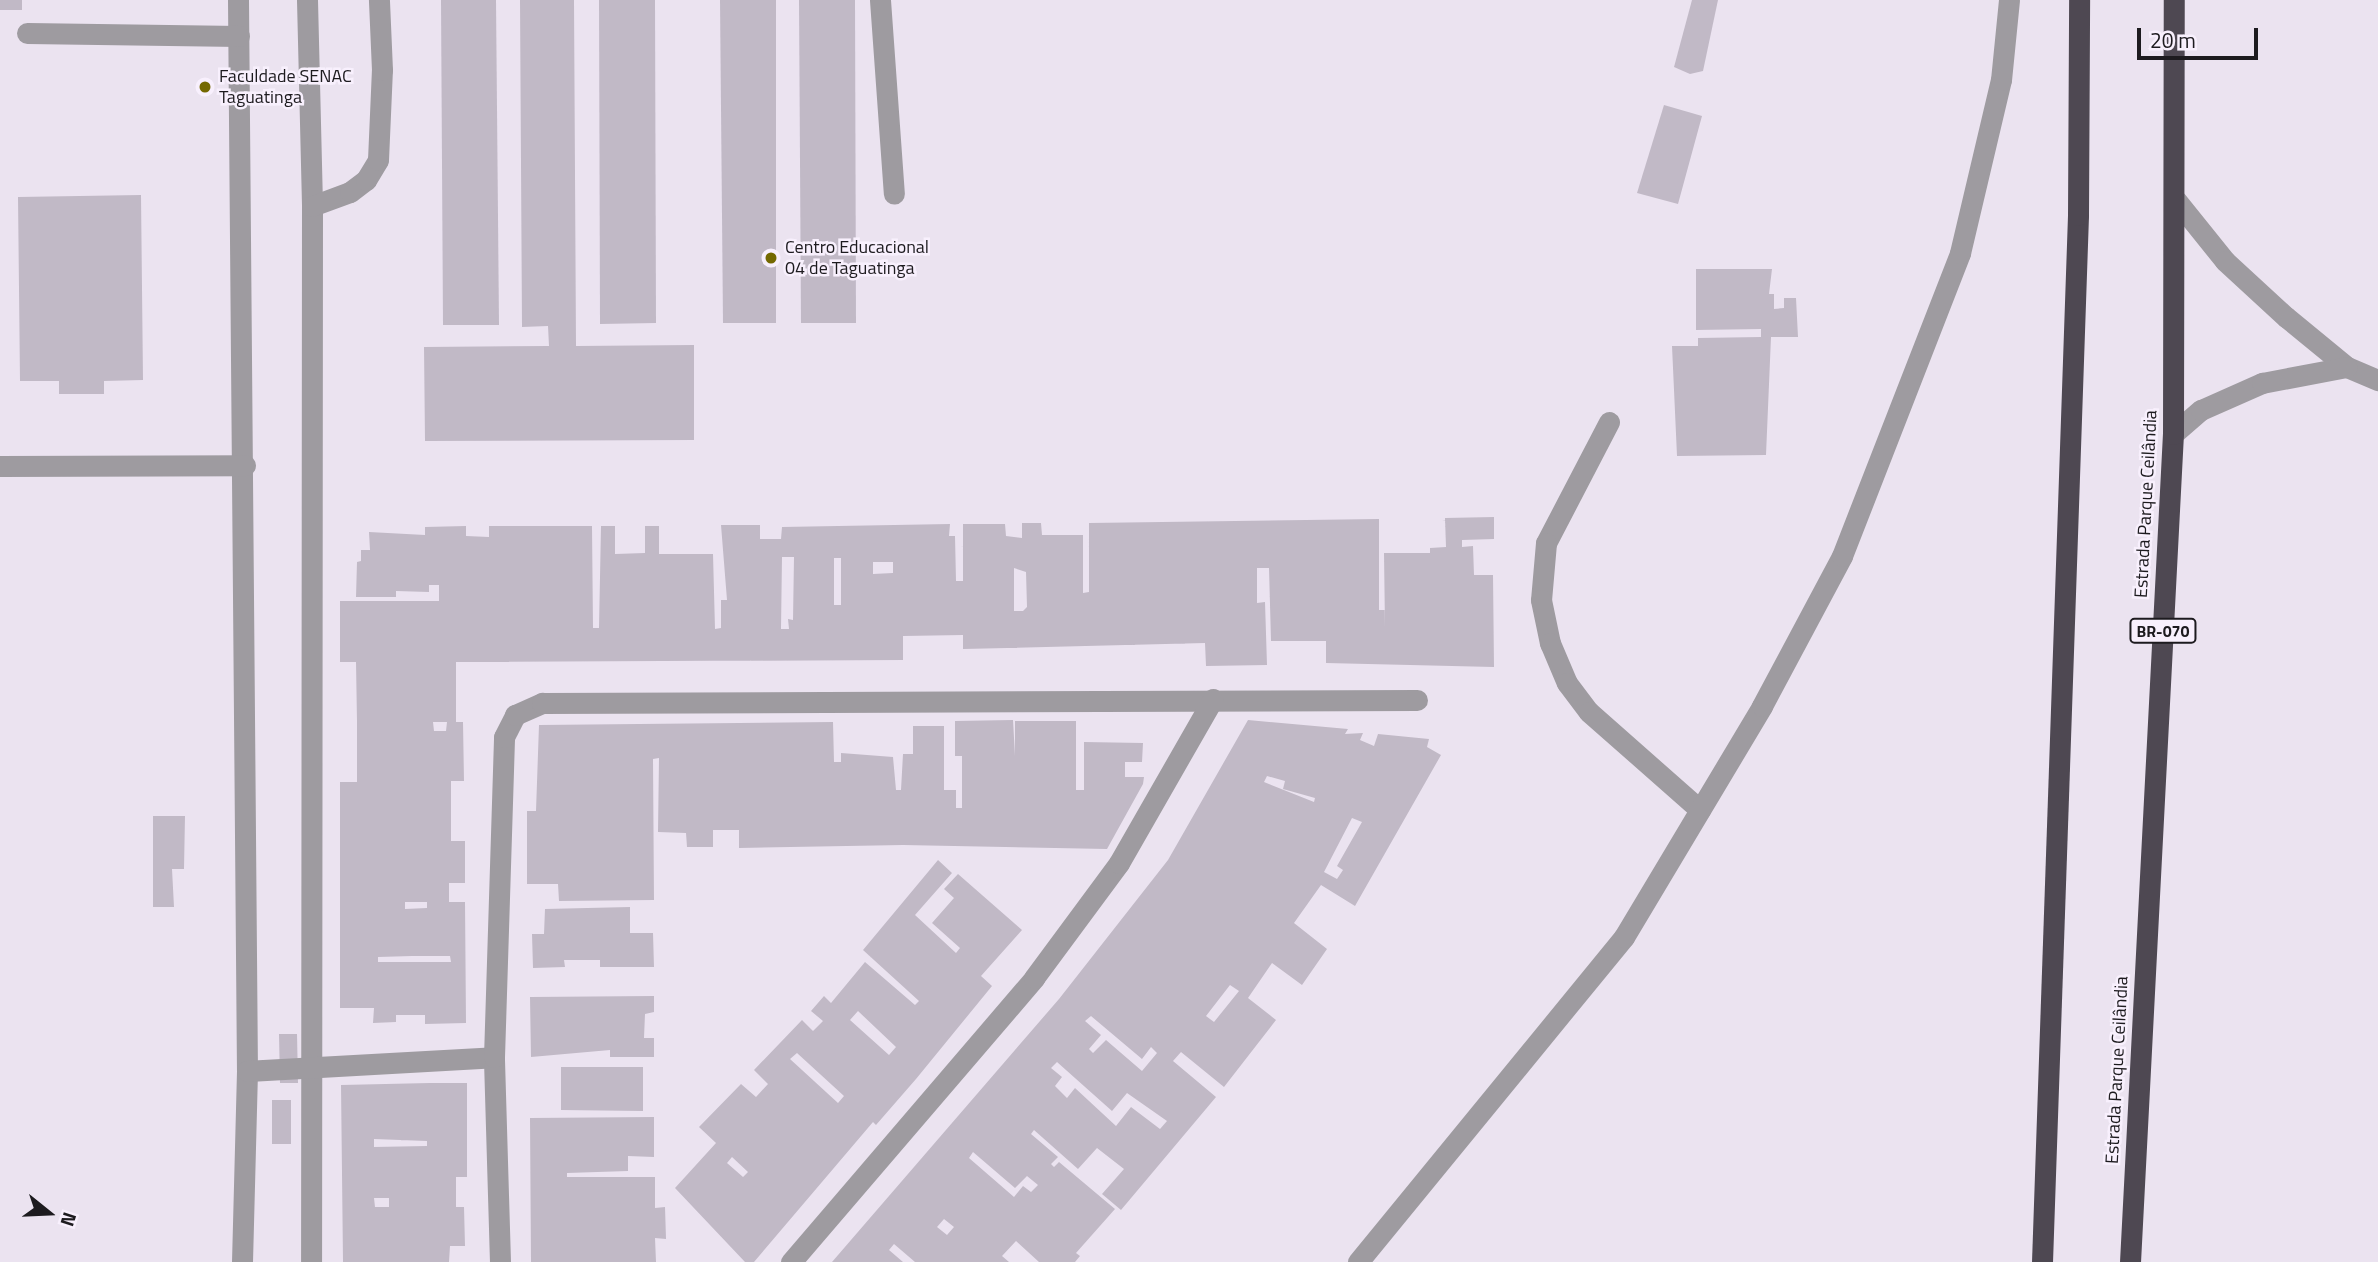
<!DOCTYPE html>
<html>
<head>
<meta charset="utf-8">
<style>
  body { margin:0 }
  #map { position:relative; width:2378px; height:1262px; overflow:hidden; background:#ebe3f0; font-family:"Titillium Web",sans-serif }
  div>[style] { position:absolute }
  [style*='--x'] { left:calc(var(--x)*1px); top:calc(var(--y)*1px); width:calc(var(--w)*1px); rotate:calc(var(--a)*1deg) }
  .building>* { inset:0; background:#c1b9c6 }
  .minor>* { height:21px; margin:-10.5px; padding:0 10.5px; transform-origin:10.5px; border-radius:10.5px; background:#9e9ba0 }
  .highway>* { height:21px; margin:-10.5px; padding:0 10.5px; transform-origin:10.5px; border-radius:10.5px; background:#4e4852 }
  .dots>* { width:19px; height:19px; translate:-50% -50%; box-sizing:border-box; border:4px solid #f8f0fd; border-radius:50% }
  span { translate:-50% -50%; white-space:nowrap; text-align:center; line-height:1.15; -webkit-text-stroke:5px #f8f0fd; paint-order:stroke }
  .shield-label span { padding:2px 5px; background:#f8f0fd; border:2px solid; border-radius:5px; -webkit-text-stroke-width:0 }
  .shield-label { font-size:16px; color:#1d1b1f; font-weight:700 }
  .poi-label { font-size:18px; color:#1d1b1f }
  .left { translate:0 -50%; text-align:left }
  .street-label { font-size:18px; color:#1d1b1f }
  .north { position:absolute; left:14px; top:1178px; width:70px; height:70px; -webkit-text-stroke:5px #f8f0fd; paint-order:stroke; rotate:108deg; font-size:19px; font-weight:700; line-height:28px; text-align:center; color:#1d1b1f }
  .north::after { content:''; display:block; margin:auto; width:24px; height:32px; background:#1d1b1f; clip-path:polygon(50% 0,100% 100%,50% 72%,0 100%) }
  .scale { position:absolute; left:2137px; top:28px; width:121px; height:32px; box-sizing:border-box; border:4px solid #1d1b1f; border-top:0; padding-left:9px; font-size:21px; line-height:24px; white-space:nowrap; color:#1d1b1f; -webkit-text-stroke:5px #f8f0fd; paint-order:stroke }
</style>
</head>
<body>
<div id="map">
  <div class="building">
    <div style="clip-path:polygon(0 0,22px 0,22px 10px,0 10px)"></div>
    <div style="clip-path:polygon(441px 0,496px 0,499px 325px,443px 325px)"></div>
    <div style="clip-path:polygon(520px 0,574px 0,576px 346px,694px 345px,694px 440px,425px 441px,424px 347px,549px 346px,548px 326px,522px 327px)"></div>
    <div style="clip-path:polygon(599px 0,655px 0,656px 323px,600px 324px)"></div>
    <div style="clip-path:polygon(720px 0,776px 0,776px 323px,723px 323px)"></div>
    <div style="clip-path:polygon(799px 0,855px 0,856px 323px,801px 323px)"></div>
    <div style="clip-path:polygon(1692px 0,1718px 0,1703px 71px,1690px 74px,1674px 67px)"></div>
    <div style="clip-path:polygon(1664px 105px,1702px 116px,1678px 204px,1637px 193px)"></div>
    <div style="clip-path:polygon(141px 195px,143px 380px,104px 381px,104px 394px,59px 394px,59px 381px,20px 381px,18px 197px)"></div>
    <div style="clip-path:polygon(1696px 269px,1772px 269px,1769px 294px,1774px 294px,1774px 309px,1784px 308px,1784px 298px,1796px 298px,1798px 337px,1771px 337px,1766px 455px,1677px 456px,1672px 346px,1698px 346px,1698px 338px,1761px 337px,1761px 329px,1696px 330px)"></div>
    <div style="clip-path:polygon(evenodd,1494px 517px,1494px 539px,1462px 540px,1462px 547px,1473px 546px,1474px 575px,1493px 575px,1494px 667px,1326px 663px,1326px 641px,1271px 641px,1269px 568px,1257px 568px,1257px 603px,1265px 602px,1267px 665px,1206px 666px,1205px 643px,963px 649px,963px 635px,903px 636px,903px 660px,456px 662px,456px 722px,463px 722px,464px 781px,451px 781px,451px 841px,465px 841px,465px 883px,449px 883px,449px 902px,465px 902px,466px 1023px,425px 1024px,425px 1015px,396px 1015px,396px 1022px,373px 1023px,374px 1008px,340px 1008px,340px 782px,357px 782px,357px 722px,356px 662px,340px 662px,340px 601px,439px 601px,439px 585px,429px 585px,429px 592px,396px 591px,396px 597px,356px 597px,357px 562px,361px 561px,361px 550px,370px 550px,369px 532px,425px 535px,425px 527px,466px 526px,466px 536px,489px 537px,489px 526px,592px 526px,593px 628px,599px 628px,601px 526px,615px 526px,615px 554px,645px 553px,645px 526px,659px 526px,659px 554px,713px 554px,715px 629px,721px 628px,721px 600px,727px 600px,721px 525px,760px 525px,760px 539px,781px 539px,782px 527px,950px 524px,949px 536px,955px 536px,956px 581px,963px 581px,963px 524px,1005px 524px,1006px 536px,1022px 538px,1022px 523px,1041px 523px,1042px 535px,1083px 535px,1083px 593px,1089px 592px,1089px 523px,1379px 519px,1379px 610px,1385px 610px,1385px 628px,1384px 553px,1430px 553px,1430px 548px,1446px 547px,1445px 518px,1494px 517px,782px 557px,794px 557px,793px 620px,788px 619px,789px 629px,781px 629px,782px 557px,1494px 517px,834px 558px,841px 558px,841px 605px,834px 605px,834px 558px,1494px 517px,873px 562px,893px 562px,893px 573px,873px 574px,873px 562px,1494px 517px,1014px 568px,1026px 572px,1027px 607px,1023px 611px,1014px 611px,1014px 568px,1494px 517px,433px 722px,447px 722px,446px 731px,434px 731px,433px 722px,1494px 517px,405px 902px,427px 902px,427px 908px,405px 909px,405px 902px,1494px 517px,412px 956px,450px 956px,451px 962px,378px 962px,378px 957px,412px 956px)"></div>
    <div style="clip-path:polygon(1013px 720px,1015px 756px,1015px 721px,1076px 721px,1076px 790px,1084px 790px,1084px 742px,1143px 743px,1142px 762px,1125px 762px,1125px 777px,1144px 777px,1143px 784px,1107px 849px,903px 845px,739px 848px,739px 830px,713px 830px,713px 847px,687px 847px,686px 833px,658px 832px,659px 758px,653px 759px,654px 900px,559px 901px,558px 884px,527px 884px,527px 811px,536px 811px,539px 725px,833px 722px,834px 762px,841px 762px,841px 753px,893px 757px,896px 790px,901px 790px,903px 754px,913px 754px,913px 726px,944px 726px,944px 790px,956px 790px,956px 808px,962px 808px,962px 756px,955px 756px,955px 721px)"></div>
    <div style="clip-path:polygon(evenodd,1248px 720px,1348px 729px,1345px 734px,1363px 733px,1360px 740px,1374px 746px,1378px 734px,1429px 739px,1427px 747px,1441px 755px,1355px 906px,1321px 885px,1294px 923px,1327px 949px,1302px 985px,1272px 963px,1248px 998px,1276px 1020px,1224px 1087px,1181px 1052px,1173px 1061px,1216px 1097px,1121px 1210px,1102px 1194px,1124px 1169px,1097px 1148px,1078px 1169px,1034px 1130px,1031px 1134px,1058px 1157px,1051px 1164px,1054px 1167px,1059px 1162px,1115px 1209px,1076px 1253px,1080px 1256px,1075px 1262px,1039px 1262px,1016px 1241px,1002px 1256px,1009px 1262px,915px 1262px,894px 1244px,889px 1250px,903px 1262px,832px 1262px,1059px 999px,1168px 860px,1248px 720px,1267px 776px,1285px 781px,1283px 789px,1315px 798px,1314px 802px,1264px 782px,1267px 776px,1248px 720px,1352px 818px,1362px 822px,1337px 866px,1343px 870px,1337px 879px,1324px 872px,1352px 818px,1248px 720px,1230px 985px,1239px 991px,1214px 1022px,1206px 1016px,1230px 985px,1248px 720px,1091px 1016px,1142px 1059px,1151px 1047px,1157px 1053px,1142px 1071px,1106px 1040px,1093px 1053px,1089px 1049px,1101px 1035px,1085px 1021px,1091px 1016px,1248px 720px,1057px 1062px,1112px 1111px,1127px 1093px,1167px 1121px,1160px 1129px,1131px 1107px,1116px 1126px,1075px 1088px,1067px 1098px,1055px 1086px,1062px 1077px,1051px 1068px,1057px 1062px,1248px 720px,973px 1152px,1015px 1188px,1027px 1176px,1038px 1185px,1031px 1192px,1023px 1186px,1014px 1197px,969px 1158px,973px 1152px,1248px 720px,944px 1219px,954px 1227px,947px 1235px,937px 1227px,944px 1219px)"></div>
    <div style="clip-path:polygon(153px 816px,185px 816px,184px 869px,172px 869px,174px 907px,153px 907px)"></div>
    <div style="clip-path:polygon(evenodd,938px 860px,952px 873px,915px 915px,956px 953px,960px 948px,932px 923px,954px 898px,944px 889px,958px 874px,1022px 930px,981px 976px,992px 986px,916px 1079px,876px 1125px,873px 1122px,754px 1262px,745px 1262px,675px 1188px,716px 1143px,699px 1127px,741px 1084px,756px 1097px,768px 1084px,754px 1070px,802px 1020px,813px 1031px,823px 1021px,811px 1011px,824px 996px,831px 1003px,865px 962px,915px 1005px,919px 1001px,863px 950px,938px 860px,858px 1011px,896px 1047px,889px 1055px,850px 1020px,858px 1011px,938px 860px,797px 1053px,844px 1096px,838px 1103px,790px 1059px,797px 1053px,938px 860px,732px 1157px,748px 1172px,743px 1177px,727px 1163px,732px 1157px)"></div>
    <div style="clip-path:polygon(630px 907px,630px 933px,653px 933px,654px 967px,600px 967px,600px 960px,564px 960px,565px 967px,533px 968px,532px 934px,544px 934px,545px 909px)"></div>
    <div style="clip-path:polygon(654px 996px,654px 1012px,645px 1014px,644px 1038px,654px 1038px,654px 1057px,610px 1057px,610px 1050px,531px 1057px,530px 997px)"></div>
    <div style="clip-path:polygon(279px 1034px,297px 1034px,298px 1083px,280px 1083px)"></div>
    <div style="clip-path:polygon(561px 1067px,643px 1067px,643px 1111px,561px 1110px)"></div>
    <div style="clip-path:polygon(evenodd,430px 1083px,467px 1083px,467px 1177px,456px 1177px,456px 1207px,464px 1207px,465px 1246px,450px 1246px,449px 1262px,343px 1262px,341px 1085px,430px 1083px,374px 1139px,427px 1141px,427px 1146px,374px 1147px,374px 1139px,430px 1083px,374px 1198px,389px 1198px,389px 1207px,375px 1207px,374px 1198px)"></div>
    <div style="clip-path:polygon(272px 1100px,291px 1100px,291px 1144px,272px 1144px)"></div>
    <div style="clip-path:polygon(654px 1117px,654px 1157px,628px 1156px,628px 1171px,567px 1173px,567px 1177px,655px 1177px,655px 1208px,665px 1207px,666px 1239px,655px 1238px,656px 1262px,531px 1262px,530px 1118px)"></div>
  </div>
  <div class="minor">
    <div style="--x:238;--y:0;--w:1071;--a:89.52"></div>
    <div style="--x:247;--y:1071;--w:191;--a:91.5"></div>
    <div style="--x:307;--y:0;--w:206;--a:88.6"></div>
    <div style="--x:312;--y:206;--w:1056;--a:90.05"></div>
    <div style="--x:880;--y:0;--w:194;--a:85.9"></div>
    <div style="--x:27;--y:33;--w:212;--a:0.8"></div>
    <div style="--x:2176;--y:200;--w:78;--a:51.2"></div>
    <div style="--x:2225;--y:261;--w:83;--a:42.6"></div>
    <div style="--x:2286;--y:317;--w:79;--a:39.3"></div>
    <div style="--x:2347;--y:367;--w:34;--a:23"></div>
    <div style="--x:312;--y:206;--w:40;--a:-20.2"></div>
    <div style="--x:350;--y:192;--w:20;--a:-37"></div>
    <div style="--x:366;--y:180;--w:23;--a:-59"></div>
    <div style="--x:378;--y:160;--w:90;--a:-87.5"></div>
    <div style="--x:382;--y:70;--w:70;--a:-92.5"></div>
    <div style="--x:1609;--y:422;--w:136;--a:117.5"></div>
    <div style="--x:1546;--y:543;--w:57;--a:95"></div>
    <div style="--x:1541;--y:600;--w:44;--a:78.2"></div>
    <div style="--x:1550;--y:643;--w:43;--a:67"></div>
    <div style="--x:1567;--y:683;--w:36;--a:53"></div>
    <div style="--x:1589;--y:712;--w:148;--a:41.4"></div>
    <div style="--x:2173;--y:434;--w:37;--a:-41"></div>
    <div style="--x:2201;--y:410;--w:67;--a:-23.9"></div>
    <div style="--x:2262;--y:383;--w:86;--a:-10.7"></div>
    <div style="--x:0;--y:466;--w:245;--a:-0.2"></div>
    <div style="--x:247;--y:1071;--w:247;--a:-3.2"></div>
    <div style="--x:500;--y:1262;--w:205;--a:-91.7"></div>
    <div style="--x:494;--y:1057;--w:320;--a:-88.2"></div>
    <div style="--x:504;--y:737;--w:25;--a:-63"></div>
    <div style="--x:515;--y:715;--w:30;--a:-24"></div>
    <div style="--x:542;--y:703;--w:875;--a:-0.2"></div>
    <div style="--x:791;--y:1262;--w:374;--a:-49.4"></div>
    <div style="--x:1034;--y:978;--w:143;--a:-53.5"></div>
    <div style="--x:1119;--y:863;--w:189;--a:-60.2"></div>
    <div style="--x:1358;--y:1262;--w:420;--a:-50.7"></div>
    <div style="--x:1624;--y:937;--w:269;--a:-59.1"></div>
    <div style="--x:1762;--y:706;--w:170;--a:-61.9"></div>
    <div style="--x:1842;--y:556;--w:325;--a:-68.7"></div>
    <div style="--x:1960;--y:253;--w:178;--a:-76.7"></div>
    <div style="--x:2001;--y:80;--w:80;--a:-84.3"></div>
  </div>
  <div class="highway">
    <div style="--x:2042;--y:1262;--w:1048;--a:-88.03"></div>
    <div style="--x:2078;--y:215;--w:215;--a:-89.7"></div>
    <div style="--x:2130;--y:1262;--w:829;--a:-87.03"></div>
    <div style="--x:2173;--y:434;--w:434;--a:-89.9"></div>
  </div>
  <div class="dots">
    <div style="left:205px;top:87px;background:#746901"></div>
    <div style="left:771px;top:258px;background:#746901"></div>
  </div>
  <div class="shield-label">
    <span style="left:2163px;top:631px">BR-070</span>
  </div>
  <div class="poi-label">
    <span class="left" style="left:219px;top:87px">Faculdade SENAC<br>Taguatinga</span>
    <span class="left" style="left:785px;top:258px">Centro Educacional<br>04 de Taguatinga</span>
  </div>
  <div class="street-label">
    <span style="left:2146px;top:504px;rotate:-87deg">Estrada Parque Ceilândia</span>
    <span style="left:2117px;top:1070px;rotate:-87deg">Estrada Parque Ceilândia</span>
  </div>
  <div class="north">N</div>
  <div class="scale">20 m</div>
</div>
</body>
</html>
